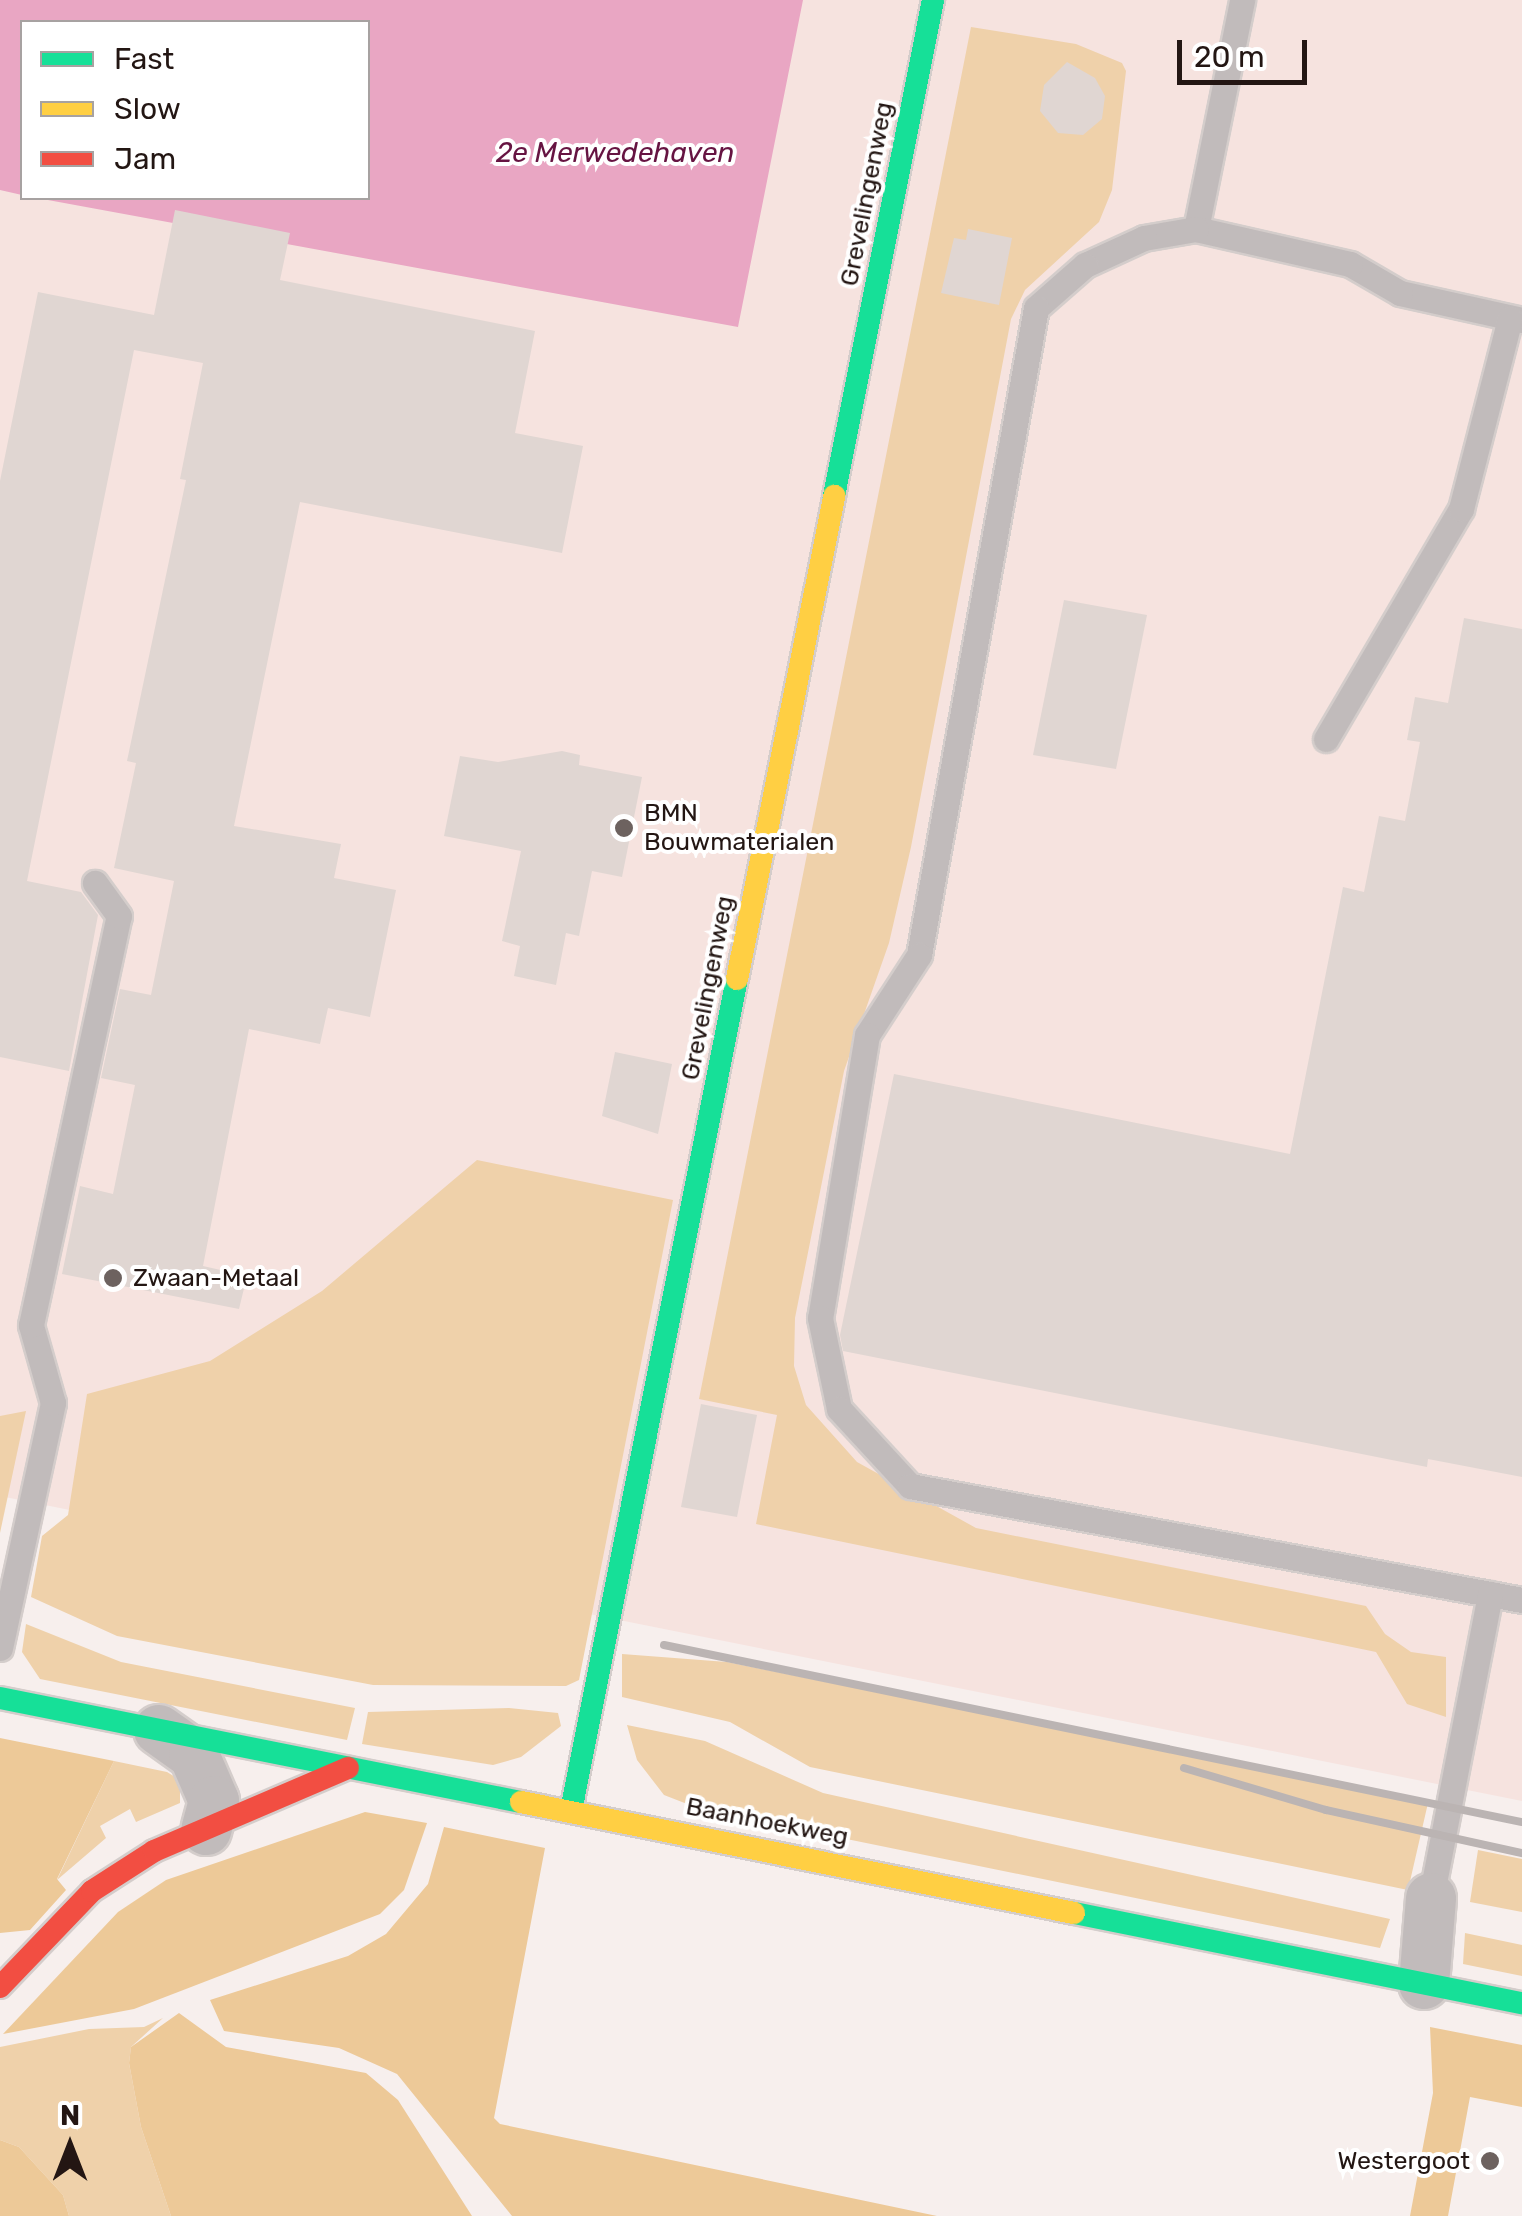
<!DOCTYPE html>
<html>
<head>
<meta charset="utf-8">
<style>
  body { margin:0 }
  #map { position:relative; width:1522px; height:2216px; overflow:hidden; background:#f7efed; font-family:Rubik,sans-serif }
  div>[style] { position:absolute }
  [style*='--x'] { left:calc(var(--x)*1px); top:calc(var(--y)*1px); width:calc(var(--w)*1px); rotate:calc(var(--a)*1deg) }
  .built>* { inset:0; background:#f6e3df }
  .green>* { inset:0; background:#efd1aa }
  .forest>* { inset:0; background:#edc998 }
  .water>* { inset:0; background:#e9a6c3 }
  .building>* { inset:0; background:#e0d6d2 }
  .roads { filter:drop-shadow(2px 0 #d4cdcb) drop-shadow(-2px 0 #d4cdcb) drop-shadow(0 2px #d4cdcb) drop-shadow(0 -2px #d4cdcb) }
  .lane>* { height:25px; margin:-12.5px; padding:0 12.5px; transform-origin:12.5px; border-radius:12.5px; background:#c1bbbb }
  .street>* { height:50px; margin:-25px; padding:0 25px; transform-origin:25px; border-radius:25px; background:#c1bbbb }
  .fast>* { height:22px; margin:-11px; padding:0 11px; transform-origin:11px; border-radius:11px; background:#16e098 }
  .slow>* { height:22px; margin:-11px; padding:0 11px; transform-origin:11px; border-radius:11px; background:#ffcf43 }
  .jam>* { height:22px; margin:-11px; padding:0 11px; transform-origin:11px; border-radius:11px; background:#f24e42 }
  .rail>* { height:8px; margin:-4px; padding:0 4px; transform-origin:4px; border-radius:4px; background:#bbb4b3 }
  .dots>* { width:28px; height:28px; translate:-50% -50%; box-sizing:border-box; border:5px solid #fff; border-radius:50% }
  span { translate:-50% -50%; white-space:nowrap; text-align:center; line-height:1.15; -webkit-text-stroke:8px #fff; paint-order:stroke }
  .street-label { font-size:25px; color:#231613 }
  .poi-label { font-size:25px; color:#231613 }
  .left { translate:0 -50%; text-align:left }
  .right { translate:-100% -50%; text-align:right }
  .water-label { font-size:28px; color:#661442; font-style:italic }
  .legend { position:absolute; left:20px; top:20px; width:350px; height:180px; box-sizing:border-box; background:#fff; border:2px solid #a7a2a1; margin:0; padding:12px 18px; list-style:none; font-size:30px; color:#231613 }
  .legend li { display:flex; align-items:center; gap:20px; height:50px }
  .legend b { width:50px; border:2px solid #a7a2a1 }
  .north { position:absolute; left:20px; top:2096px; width:100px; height:100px; -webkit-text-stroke:8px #fff; paint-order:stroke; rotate:0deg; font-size:28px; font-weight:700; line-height:40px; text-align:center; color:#231613 }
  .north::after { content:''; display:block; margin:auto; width:35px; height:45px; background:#231613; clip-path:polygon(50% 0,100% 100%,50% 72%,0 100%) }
  .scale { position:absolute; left:1177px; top:40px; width:130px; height:45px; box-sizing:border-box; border:5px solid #231613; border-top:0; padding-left:12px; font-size:30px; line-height:35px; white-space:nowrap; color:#231613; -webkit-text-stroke:8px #fff; paint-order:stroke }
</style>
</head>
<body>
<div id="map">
  <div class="built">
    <div style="clip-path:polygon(evenodd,0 0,1522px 0,1522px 1801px,0 1496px,0 0,22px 22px,368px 22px,368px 198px,22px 198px,22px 22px)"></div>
  </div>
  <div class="green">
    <div style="clip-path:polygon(971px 27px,1076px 44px,1122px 63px,1126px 71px,1112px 190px,1099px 222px,1025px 290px,1011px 319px,911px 847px,889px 943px,844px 1071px,795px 1318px,794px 1366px,806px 1405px,857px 1462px,976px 1528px,1366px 1606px,1385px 1634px,1411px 1652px,1446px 1657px,1446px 1717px,1407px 1704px,1376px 1652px,756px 1524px,777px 1415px,699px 1399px)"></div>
    <div style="clip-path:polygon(477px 1160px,673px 1200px,579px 1680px,566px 1686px,373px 1685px,117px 1636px,31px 1597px,42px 1536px,68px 1515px,87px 1394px,210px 1361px,322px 1291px)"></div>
    <div style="clip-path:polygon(26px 1411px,0 1533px,0 1416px)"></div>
    <div style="clip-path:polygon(26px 1624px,121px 1662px,355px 1708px,347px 1740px,40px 1679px,22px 1652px)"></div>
    <div style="clip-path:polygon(622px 1654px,727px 1662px,1428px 1803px,1408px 1890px,810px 1767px,730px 1722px,622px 1697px)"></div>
    <div style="clip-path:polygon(509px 1708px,558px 1713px,561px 1726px,521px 1757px,493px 1765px,362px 1744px,368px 1712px)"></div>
    <div style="clip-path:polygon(627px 1725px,705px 1741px,823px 1793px,1390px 1919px,1380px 1948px,700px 1809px,664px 1795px,637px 1760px)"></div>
    <div style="clip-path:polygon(114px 1761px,167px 1772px,180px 1780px,180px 1803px,136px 1822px,130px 1809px,100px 1826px,106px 1838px,57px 1880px)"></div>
    <div style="clip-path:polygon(1478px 1850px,1522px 1859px,1522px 1912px,1470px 1902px)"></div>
    <div style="clip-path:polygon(1465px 1933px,1522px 1945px,1522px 1976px,1463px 1964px)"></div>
    <div style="clip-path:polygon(163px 2018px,131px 2047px,129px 2063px,141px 2127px,171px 2216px,69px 2216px,63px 2195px,19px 2147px,0 2140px,0 2047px,89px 2029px,144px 2027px)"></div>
  </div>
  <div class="forest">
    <div style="clip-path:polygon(0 1738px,114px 1761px,57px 1879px,66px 1890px,30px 1930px,0 1933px)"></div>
    <div style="clip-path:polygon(365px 1812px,427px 1823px,404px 1890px,380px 1914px,134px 2009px,3px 2034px,118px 1912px,166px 1880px)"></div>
    <div style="clip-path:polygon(444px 1827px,545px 1848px,494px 2118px,500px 2124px,937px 2216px,512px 2216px,397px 2074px,339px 2048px,224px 2031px,210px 2000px,348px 1956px,386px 1934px,428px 1884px)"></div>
    <div style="clip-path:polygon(179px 2013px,226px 2047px,366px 2073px,398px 2100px,472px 2216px,171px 2216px,141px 2127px,129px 2063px,131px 2047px)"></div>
    <div style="clip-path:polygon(1430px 2027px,1522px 2045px,1522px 2107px,1470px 2097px,1448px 2216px,1410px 2216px,1433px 2093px)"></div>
    <div style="clip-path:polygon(0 2140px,19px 2147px,63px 2195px,69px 2216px,0 2216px)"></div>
  </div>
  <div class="water">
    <div style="clip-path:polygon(0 0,803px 0,738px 327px,37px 198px,368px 198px,368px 22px,22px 22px,22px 195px,0 190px)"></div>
  </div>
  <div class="building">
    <div style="clip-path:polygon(1067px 62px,1095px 78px,1105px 96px,1102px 119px,1083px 135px,1058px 133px,1040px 111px,1044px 85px)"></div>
    <div style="clip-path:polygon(175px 210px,290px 233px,280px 280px,535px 331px,515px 433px,583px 446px,562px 553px,300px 502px,234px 826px,341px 844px,334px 878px,396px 890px,370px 1017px,328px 1008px,320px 1044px,249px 1029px,203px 1266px,247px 1276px,239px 1309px,62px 1274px,80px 1186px,113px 1194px,135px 1085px,101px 1078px,120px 989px,151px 995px,174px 881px,114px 868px,136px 763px,127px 761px,186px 480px,180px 479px,203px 363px,134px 350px,27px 881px,81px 892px,98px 915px,69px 1071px,0 1057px,0 481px,38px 292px,154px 315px)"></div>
    <div style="clip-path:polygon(968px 229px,1012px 238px,999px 305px,941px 293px,954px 238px,966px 240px)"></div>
    <div style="clip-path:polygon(1064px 600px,1147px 615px,1116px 769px,1033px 755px)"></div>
    <div style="clip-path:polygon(1464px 618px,1522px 629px,1522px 1477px,1428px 1459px,1427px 1467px,843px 1351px,840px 1335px,894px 1074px,1290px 1154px,1343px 887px,1364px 892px,1379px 816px,1405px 821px,1420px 742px,1407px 740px,1415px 697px,1448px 703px)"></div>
    <div style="clip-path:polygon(562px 751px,580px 755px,579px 765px,642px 777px,622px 877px,592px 871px,579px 936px,566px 933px,556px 985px,514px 976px,520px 946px,502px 941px,521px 851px,444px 836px,460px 756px,498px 762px)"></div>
    <div style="clip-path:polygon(615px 1052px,672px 1064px,658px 1134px,602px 1116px)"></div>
    <div style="clip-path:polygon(701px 1404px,757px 1415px,737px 1517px,681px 1507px)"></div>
  </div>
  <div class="roads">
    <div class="lane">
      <div style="--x:1196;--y:229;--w:234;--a:-78.6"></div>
      <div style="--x:1522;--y:320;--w:125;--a:-167.5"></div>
      <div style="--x:1400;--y:293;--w:58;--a:-149.9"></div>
      <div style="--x:1350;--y:264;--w:158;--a:-167.2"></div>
      <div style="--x:1196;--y:229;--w:53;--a:170.2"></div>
      <div style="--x:1144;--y:238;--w:65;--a:155.4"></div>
      <div style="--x:1085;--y:265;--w:65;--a:138.7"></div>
      <div style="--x:1036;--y:308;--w:657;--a:100.25"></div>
      <div style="--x:919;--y:955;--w:95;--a:123"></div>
      <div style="--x:867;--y:1035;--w:287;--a:99.4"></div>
      <div style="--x:820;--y:1318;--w:93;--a:78.2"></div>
      <div style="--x:839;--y:1409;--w:105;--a:47.3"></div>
      <div style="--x:910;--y:1486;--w:623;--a:10.55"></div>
      <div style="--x:1326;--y:739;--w:267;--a:-59.6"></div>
      <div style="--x:1461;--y:509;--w:197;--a:-75.6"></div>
      <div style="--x:0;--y:1648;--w:251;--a:-77.8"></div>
      <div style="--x:53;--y:1403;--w:81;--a:-105.8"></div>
      <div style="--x:31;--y:1325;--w:418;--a:-77.9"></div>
      <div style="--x:119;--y:916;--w:41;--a:-126"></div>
      <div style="--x:1431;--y:1898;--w:310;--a:-79"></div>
    </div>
    <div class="street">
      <div style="--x:159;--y:1730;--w:43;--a:35.5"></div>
      <div style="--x:194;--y:1755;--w:50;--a:66.5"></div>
      <div style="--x:214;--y:1801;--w:30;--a:105"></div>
      <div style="--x:1424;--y:1984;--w:86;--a:-85.3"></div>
    </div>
    <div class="fast">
      <div style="--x:834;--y:496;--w:506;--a:-78.71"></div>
      <div style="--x:0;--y:1698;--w:531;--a:11.29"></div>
      <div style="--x:571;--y:1811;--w:848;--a:-78.72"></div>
      <div style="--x:1074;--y:1913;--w:457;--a:11.4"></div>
    </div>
    <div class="slow">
      <div style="--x:737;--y:979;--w:493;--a:-78.6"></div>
      <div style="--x:521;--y:1802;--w:564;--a:11.35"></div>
    </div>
    <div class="jam">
      <div style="--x:0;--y:1987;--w:133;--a:-46.2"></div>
      <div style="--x:92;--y:1891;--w:74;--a:-32.8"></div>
      <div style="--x:154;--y:1851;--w:211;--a:-23.2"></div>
    </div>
  </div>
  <div class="rail">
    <div style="--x:664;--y:1645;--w:876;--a:11.66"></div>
    <div style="--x:1184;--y:1768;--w:148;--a:16.5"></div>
    <div style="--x:1326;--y:1810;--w:201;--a:12.4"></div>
  </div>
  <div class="dots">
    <div style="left:624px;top:828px;background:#6d625f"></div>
    <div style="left:113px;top:1278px;background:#6d625f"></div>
    <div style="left:1490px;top:2161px;background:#6d625f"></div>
  </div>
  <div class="street-label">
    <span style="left:867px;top:194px;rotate:-79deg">Grevelingenweg</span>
    <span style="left:708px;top:988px;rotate:-79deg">Grevelingenweg</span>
    <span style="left:767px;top:1822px;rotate:11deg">Baanhoekweg</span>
  </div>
  <div class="poi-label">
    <span class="left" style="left:644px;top:828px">BMN<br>Bouwmaterialen</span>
    <span class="left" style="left:133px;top:1278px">Zwaan-Metaal</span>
    <span class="right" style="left:1470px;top:2161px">Westergoot</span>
  </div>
  <div class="water-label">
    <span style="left:615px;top:153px">2e Merwedehaven</span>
  </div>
  <ul class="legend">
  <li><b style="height:12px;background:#16e098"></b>Fast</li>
  <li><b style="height:12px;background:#ffcf43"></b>Slow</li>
  <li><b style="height:12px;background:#f24e42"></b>Jam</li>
  </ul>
  <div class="north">N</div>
  <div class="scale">20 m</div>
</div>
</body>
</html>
